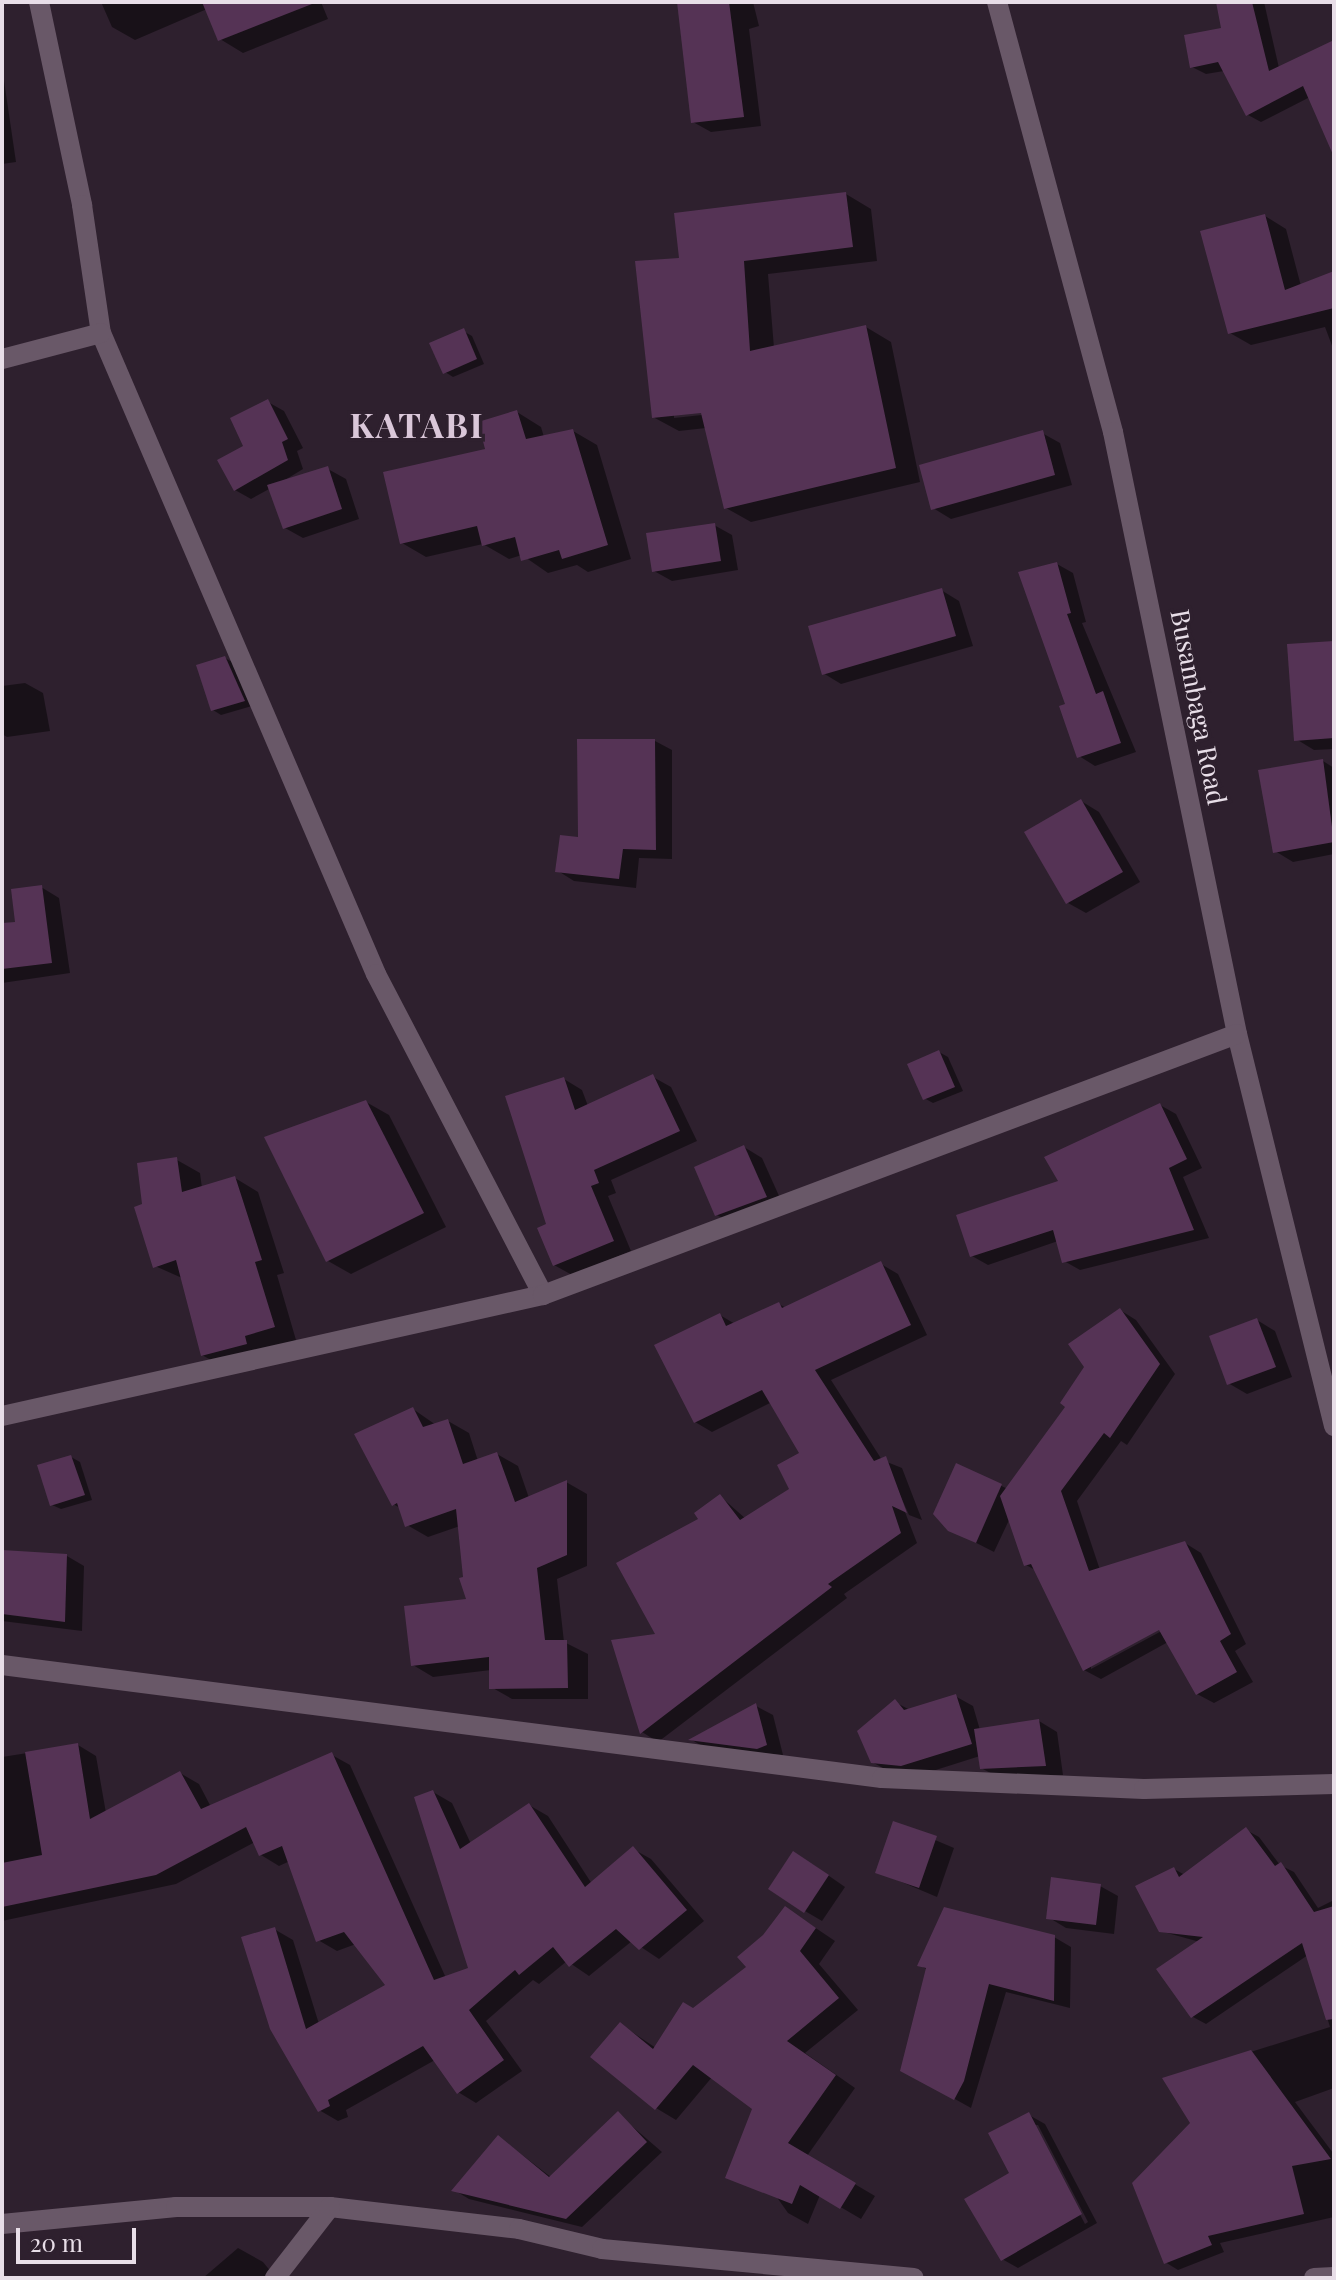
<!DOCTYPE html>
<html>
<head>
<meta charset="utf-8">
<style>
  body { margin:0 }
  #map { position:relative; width:1336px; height:2280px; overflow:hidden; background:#2e202e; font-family:"Playfair Display",serif }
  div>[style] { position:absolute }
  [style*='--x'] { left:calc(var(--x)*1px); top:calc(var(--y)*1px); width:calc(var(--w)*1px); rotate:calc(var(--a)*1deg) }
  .shadow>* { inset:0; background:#0007 }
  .building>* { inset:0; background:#535 }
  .street>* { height:20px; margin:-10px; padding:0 10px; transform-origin:10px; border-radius:10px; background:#695868 }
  span { translate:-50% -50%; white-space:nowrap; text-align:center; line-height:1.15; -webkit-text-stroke:7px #2e202e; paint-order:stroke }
  .street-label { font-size:26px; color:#e8dee8 }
  .district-label { font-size:34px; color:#dac7d9; font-weight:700; letter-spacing:2px }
  .frame { position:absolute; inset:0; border:4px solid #e8dee8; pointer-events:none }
  .scale { position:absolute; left:16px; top:2228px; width:120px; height:36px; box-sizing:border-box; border:4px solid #e8dee8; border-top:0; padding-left:10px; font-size:24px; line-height:28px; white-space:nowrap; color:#e8dee8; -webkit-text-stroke:6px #2e202e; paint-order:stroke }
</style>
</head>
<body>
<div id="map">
  <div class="shadow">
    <div style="clip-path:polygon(101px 2px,321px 2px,328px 19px,243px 53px,220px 39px,207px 9px,135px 40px,112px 27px)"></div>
    <div style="clip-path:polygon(678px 2px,753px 2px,759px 26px,749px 29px,761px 126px,711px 132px,693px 122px)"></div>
    <div style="clip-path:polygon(1218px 2px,1264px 2px,1279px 68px,1334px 42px,1334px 145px,1310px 97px,1261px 122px,1248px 115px,1224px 71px,1206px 74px,1192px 67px,1223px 30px)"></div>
    <div style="clip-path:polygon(2px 67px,16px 162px,2px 164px)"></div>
    <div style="clip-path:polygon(evenodd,846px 194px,871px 209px,877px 261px,768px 274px,774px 348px,866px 327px,891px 342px,920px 482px,751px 522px,726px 508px,706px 428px,679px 431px,653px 417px,682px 260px,846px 194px,710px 410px,711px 414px,674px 418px,674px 414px,710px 410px)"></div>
    <div style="clip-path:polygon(1265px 216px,1286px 229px,1301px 286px,1334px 273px,1334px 351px,1325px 327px,1251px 345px,1230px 333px)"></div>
    <div style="clip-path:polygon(463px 331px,472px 336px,484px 364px,453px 377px,445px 372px)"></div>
    <div style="clip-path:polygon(268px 402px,284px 411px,303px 448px,297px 451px,303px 469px,285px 480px,328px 469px,346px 479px,359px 519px,303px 538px,285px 528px,271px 488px,251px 499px,235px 490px,246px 446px)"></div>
    <div style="clip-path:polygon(517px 412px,541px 427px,544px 437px,573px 431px,597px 445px,631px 559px,588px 572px,577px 565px,548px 573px,522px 555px,509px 559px,483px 544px,426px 557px,402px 543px)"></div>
    <div style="clip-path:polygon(1042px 433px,1060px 443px,1072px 485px,951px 519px,933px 508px)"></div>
    <div style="clip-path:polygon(714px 525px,732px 535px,738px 570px,672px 581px,654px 571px)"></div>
    <div style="clip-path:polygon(1057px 564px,1073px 573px,1086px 622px,1082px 623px,1136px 752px,1095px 766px,1079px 756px)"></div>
    <div style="clip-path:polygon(941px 590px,959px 601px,973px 646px,841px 684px,823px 673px)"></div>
    <div style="clip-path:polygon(1334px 643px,1334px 749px,1314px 750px,1296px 739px)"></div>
    <div style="clip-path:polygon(225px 658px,234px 663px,252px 706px,221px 715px,213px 710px)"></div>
    <div style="clip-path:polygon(25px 683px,43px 693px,50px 731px,7px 737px,2px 734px,2px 686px)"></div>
    <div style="clip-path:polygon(655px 741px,672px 750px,672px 859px,639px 858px,636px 888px,574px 881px,558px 871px)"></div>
    <div style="clip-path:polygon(1323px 761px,1334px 768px,1334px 854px,1293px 862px,1275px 851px)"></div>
    <div style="clip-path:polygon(1081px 801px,1099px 812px,1140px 882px,1086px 913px,1068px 903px)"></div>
    <div style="clip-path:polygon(41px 887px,59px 898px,70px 973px,2px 983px,2px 925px,17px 923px)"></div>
    <div style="clip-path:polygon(939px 1052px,948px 1057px,963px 1091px,933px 1103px,924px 1098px)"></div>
    <div style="clip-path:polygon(653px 1077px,671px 1087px,697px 1141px,611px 1180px,616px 1193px,608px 1196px,631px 1251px,572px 1275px,554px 1265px,549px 1225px,564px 1079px,582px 1090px,588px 1106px)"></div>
    <div style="clip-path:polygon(366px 1102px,389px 1115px,446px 1227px,351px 1274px,328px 1261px)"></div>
    <div style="clip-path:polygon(1160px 1105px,1176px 1114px,1202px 1168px,1183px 1177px,1209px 1238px,1080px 1270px,1064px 1261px,1058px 1241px,988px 1265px,972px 1256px)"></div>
    <div style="clip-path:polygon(744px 1147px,762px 1158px,784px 1207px,735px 1225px,717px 1215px)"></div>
    <div style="clip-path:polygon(177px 1160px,200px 1173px,202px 1188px,235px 1178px,258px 1192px,284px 1273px,277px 1275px,296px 1340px,225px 1368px,202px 1355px,182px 1278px,155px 1266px,144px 1206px)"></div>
    <div style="clip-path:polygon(881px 1264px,898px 1274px,927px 1335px,831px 1380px,882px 1460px,902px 1468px,922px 1520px,909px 1515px,888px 1468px,917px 1543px,844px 1594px,847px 1598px,658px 1742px,642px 1732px,701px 1519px,720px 1496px,746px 1519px,792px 1490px,801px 1454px,770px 1403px,712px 1432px,695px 1422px,720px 1315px,735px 1324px,779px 1304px,786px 1308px)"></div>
    <div style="clip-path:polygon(evenodd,1120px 1310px,1136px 1320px,1175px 1374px,1127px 1445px,1121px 1441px,1077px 1501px,1100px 1570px,1185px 1543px,1201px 1553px,1246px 1644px,1235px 1651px,1253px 1682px,1214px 1703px,1197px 1694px,1168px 1642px,1101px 1679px,1084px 1670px,1037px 1571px,1026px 1565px,1010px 1518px,994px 1552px,949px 1529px,957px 1466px,1008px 1489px,1068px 1407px,1120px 1310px,1167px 1623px,1169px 1627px,1091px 1669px,1091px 1664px,1167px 1623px)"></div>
    <div style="clip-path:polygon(1257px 1320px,1275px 1331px,1292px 1377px,1247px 1394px,1228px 1383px)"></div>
    <div style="clip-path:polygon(413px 1409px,436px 1425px,448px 1421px,469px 1433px,478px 1461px,497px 1454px,518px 1466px,529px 1498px,566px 1482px,587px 1494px,587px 1566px,557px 1579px,564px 1642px,588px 1654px,588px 1699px,512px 1699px,491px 1687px,491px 1670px,433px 1677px,413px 1665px,469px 1601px,460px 1526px,428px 1537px,407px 1525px,402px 1509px,393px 1504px)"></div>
    <div style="clip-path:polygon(71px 1457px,80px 1462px,92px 1500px,61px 1509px,52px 1505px)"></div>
    <div style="clip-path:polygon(2px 1552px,67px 1556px,84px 1566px,82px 1631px,2px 1621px)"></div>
    <div style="clip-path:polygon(955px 1696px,973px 1706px,980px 1730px,1039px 1721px,1057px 1732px,1063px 1775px,1000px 1778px,981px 1768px,980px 1756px,920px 1775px,890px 1772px,872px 1762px,895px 1702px,910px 1710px)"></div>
    <div style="clip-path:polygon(756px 1706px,773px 1715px,783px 1755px,707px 1749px,692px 1740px)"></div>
    <div style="clip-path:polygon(78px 1745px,96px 1756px,106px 1813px,180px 1773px,199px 1784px,211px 1807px,332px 1755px,350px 1765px,446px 1978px,470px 1969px,433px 1792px,452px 1803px,471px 1844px,529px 1805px,548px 1816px,592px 1884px,633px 1849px,651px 1859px,704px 1921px,659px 1959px,632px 1941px,589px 1976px,567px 1961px,539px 1984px,533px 1980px,486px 2021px,522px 2071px,476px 2103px,458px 2092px,435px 2060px,346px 2110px,348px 2117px,338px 2121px,319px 2110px,274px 1929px,293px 1940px,319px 2024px,388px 1985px,356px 1944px,337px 1951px,318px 1940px,290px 1861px,279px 1866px,261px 1855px,255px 1842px,176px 1884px,2px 1921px,2px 1757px)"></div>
    <div style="clip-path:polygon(895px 1823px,954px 1848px,937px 1897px,878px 1872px)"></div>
    <div style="clip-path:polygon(1246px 1830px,1259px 1837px,1280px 1865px,1294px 1872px,1318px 1908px,1334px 1900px,1334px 2088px,1295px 2102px,1333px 2153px,1334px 2217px,1220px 2243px,1224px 2252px,1178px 2270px,1165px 2262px,1193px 2123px,1165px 2079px,1330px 2027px,1308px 1955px,1206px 2024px,1193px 2017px,1200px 1942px,1160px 1931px,1174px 1869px,1185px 1875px)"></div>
    <div style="clip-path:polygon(812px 1864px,845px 1887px,822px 1921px,805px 1911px)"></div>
    <div style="clip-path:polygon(1100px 1886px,1118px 1896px,1114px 1934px,1066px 1928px,1048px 1917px)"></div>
    <div style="clip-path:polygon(786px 1908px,835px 1941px,819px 1964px,858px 2010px,805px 2053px,855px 2088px,807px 2156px,875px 2196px,861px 2219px,820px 2195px,808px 2224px,788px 2213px,776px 2196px,727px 2177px,754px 2108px,713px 2076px,676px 2120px,656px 2108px,620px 2024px,656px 2048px,694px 2010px,749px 1967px)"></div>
    <div style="clip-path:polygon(1054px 1937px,1071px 1947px,1070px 2008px,1006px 1992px,971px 2108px,919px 2079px,928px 1970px,919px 1965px)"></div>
    <div style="clip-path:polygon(618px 2114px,662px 2152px,582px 2227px,469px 2199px,454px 2190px,499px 2137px,552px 2178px)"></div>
    <div style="clip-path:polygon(evenodd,1029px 2115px,1045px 2124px,1097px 2223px,1018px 2268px,1002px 2259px,1012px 2174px,1029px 2115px,1033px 2125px,1038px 2125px,1088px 2222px,1085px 2224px,1033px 2125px)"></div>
    <div style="clip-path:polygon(238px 2248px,263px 2262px,276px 2278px,203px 2278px)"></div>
  </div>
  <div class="building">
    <div style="clip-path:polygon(202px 2px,311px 2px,312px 4px,218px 41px)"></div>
    <div style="clip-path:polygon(677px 2px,729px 2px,744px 117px,691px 123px)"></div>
    <div style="clip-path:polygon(1216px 2px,1252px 2px,1269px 71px,1334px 40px,1334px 157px,1303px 86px,1246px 116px,1218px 62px,1190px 68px,1184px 35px,1221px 28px)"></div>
    <div style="clip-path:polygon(846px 192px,853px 247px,744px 261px,750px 351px,866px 325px,896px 468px,724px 509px,701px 413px,652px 418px,635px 261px,679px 258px,674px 213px)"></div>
    <div style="clip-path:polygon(1265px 214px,1285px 290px,1334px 271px,1334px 308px,1228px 334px,1200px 231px)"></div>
    <div style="clip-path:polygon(464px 328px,477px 359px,443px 374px,429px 343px)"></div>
    <div style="clip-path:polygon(268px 399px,288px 439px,282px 442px,288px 460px,234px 491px,217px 460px,243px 446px,230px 418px)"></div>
    <div style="clip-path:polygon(517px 410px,526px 439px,573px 429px,608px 545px,562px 559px,559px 550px,521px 561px,515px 537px,482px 546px,477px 526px,400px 544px,383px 472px,485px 449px,478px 422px)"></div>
    <div style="clip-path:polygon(1043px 430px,1055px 475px,931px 510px,919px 465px)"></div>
    <div style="clip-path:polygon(328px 466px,342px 509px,283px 529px,267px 485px)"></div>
    <div style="clip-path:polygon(715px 523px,721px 561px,652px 572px,646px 533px)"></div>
    <div style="clip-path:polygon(1057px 562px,1071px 613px,1067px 614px,1096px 694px,1103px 691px,1121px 743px,1077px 758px,1059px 706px,1065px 704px,1018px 572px)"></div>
    <div style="clip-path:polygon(942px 588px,956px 636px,822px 675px,808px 626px)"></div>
    <div style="clip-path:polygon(1334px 641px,1334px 738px,1294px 741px,1287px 644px)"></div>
    <div style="clip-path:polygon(225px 656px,245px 701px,211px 711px,196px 665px)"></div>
    <div style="clip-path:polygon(577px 739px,655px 739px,656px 850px,623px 849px,619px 879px,555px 872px,560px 835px,578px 837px)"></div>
    <div style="clip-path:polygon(1323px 759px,1334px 842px,1273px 853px,1258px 770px)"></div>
    <div style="clip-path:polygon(1081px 799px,1123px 872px,1066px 904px,1024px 832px)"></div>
    <div style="clip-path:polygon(42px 885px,52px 963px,2px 969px,2px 923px,15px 922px,11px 889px)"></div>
    <div style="clip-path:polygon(939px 1050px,955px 1087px,923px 1100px,907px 1064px)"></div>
    <div style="clip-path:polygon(653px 1074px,680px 1131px,594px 1170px,599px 1183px,591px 1186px,614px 1241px,553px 1266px,537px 1228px,546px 1224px,505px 1096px,564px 1077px,575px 1110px)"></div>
    <div style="clip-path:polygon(366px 1100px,424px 1213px,326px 1262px,264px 1137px)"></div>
    <div style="clip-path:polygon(1160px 1103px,1187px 1159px,1169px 1168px,1194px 1230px,1062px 1263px,1053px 1230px,970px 1257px,956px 1215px,1058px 1181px,1044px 1157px)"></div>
    <div style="clip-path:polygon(744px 1145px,767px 1197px,715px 1216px,694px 1167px)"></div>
    <div style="clip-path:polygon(177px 1157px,182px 1192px,235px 1176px,262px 1260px,255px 1262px,275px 1327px,245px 1336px,247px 1344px,201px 1356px,176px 1260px,153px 1268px,134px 1207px,142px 1204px,137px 1163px)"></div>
    <div style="clip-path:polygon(881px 1261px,911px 1325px,815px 1370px,874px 1461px,886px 1456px,907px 1513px,892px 1506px,901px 1533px,828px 1584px,832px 1587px,640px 1734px,611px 1640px,655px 1634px,616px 1563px,698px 1519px,694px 1513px,720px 1494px,740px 1520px,789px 1489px,777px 1465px,799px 1453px,762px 1390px,694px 1423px,654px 1345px,720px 1313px,726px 1326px,779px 1302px,782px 1308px)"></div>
    <div style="clip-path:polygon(1120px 1308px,1160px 1364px,1110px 1438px,1104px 1433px,1061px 1491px,1089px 1571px,1185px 1541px,1231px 1634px,1220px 1641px,1237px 1672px,1196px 1695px,1159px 1630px,1083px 1671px,1031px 1564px,1024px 1566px,1000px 1496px,1065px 1407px,1060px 1403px,1084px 1367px,1068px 1344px)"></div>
    <div style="clip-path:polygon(1257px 1318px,1276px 1367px,1227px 1385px,1209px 1336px)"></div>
    <div style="clip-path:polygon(413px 1407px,423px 1427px,448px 1419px,463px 1464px,497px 1452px,515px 1502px,567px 1480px,567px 1555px,537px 1568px,545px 1640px,567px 1640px,568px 1688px,489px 1689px,489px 1657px,411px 1666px,404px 1606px,466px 1599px,459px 1578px,463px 1577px,456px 1509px,405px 1527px,397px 1503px,392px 1506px,354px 1434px)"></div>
    <div style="clip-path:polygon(71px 1455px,85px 1495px,50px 1506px,37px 1465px)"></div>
    <div style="clip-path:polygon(956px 1463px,1002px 1484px,976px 1543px,948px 1531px,933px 1514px)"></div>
    <div style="clip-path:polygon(2px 1550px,67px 1554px,65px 1622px,2px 1614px)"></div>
    <div style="clip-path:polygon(956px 1694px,972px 1744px,901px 1766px,871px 1763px,857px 1731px,895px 1699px,904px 1710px)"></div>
    <div style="clip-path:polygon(756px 1703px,767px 1745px,757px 1749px,688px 1740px)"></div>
    <div style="clip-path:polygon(1039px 1719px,1046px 1766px,980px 1769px,974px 1729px)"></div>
    <div style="clip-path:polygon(78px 1743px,90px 1819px,180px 1771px,201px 1809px,332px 1752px,434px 1980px,468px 1968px,414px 1797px,433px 1790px,460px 1849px,529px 1803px,585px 1887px,633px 1846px,687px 1910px,639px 1950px,616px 1929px,569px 1967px,553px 1947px,519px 1975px,515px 1970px,469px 2010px,504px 2060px,457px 2094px,423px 2046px,328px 2100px,330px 2106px,318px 2112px,270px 2029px,241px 1937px,275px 1927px,306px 2029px,385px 1985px,344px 1932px,316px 1942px,282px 1846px,259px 1856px,246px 1827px,156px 1875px,2px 1907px,2px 1863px,42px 1855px,25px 1752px)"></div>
    <div style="clip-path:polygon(893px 1821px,937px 1836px,919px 1888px,875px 1873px)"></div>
    <div style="clip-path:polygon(1246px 1827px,1275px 1866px,1281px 1862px,1314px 1912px,1334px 1906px,1334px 2019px,1326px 2020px,1302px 1943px,1191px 2018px,1156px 1969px,1203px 1937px,1159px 1932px,1135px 1886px,1174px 1867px,1179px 1877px)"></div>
    <div style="clip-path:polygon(793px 1851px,829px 1875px,804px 1913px,768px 1889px)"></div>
    <div style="clip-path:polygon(1051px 1877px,1101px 1884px,1096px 1925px,1046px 1919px)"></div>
    <div style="clip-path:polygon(785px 1906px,816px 1928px,800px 1951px,839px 1998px,787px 2041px,836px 2075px,788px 2143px,856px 2183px,840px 2209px,800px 2185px,792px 2204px,725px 2178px,752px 2109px,693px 2065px,655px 2110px,590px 2057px,620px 2022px,653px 2049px,683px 2002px,693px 2008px,746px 1967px,737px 1957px,763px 1935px)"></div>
    <div style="clip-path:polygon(944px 1907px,1055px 1935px,1054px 2001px,989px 1984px,964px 2081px,954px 2100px,900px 2071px,926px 1968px,917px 1966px)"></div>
    <div style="clip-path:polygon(1251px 2050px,1331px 2159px,1292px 2166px,1304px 2214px,1208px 2236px,1212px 2245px,1164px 2264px,1132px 2183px,1190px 2123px,1162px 2078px)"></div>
    <div style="clip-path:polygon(618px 2111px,647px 2142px,566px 2219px,451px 2191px,498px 2135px,549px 2177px)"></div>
    <div style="clip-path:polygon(1029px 2112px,1082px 2214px,1001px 2261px,964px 2199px,1009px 2173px,988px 2133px)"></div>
  </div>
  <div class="street">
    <div style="--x:39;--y:2;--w:208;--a:78"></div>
    <div style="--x:82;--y:205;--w:129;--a:81.6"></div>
    <div style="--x:101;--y:333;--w:697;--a:66.78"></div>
    <div style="--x:376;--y:974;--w:362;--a:62.5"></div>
    <div style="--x:997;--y:2;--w:445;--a:74.9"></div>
    <div style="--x:1113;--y:432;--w:615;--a:78.36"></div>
    <div style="--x:1237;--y:1034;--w:404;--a:76.1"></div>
    <div style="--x:2;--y:359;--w:102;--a:-14.7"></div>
    <div style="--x:2;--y:1416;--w:554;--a:-12.61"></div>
    <div style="--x:543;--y:1295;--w:741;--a:-20.61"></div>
    <div style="--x:2;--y:1665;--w:887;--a:7.32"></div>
    <div style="--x:882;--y:1778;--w:262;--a:2.4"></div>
    <div style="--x:1144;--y:1789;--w:190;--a:-1.5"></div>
    <div style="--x:2;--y:2224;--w:175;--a:-5.6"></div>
    <div style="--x:176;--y:2207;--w:154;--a:0"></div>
    <div style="--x:330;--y:2207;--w:190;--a:6.6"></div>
    <div style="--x:519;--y:2229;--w:85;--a:13.5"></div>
    <div style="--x:602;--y:2249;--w:313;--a:5.3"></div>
    <div style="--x:275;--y:2278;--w:90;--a:-52.2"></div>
    <div style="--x:1314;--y:2278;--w:20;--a:-3"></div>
  </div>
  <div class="street-label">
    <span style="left:1199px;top:707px;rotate:79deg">Busambaga Road</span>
  </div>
  <div class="district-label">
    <span style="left:417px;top:425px">KATABI</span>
  </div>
  <div class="frame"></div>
  <div class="scale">20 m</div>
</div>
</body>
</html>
